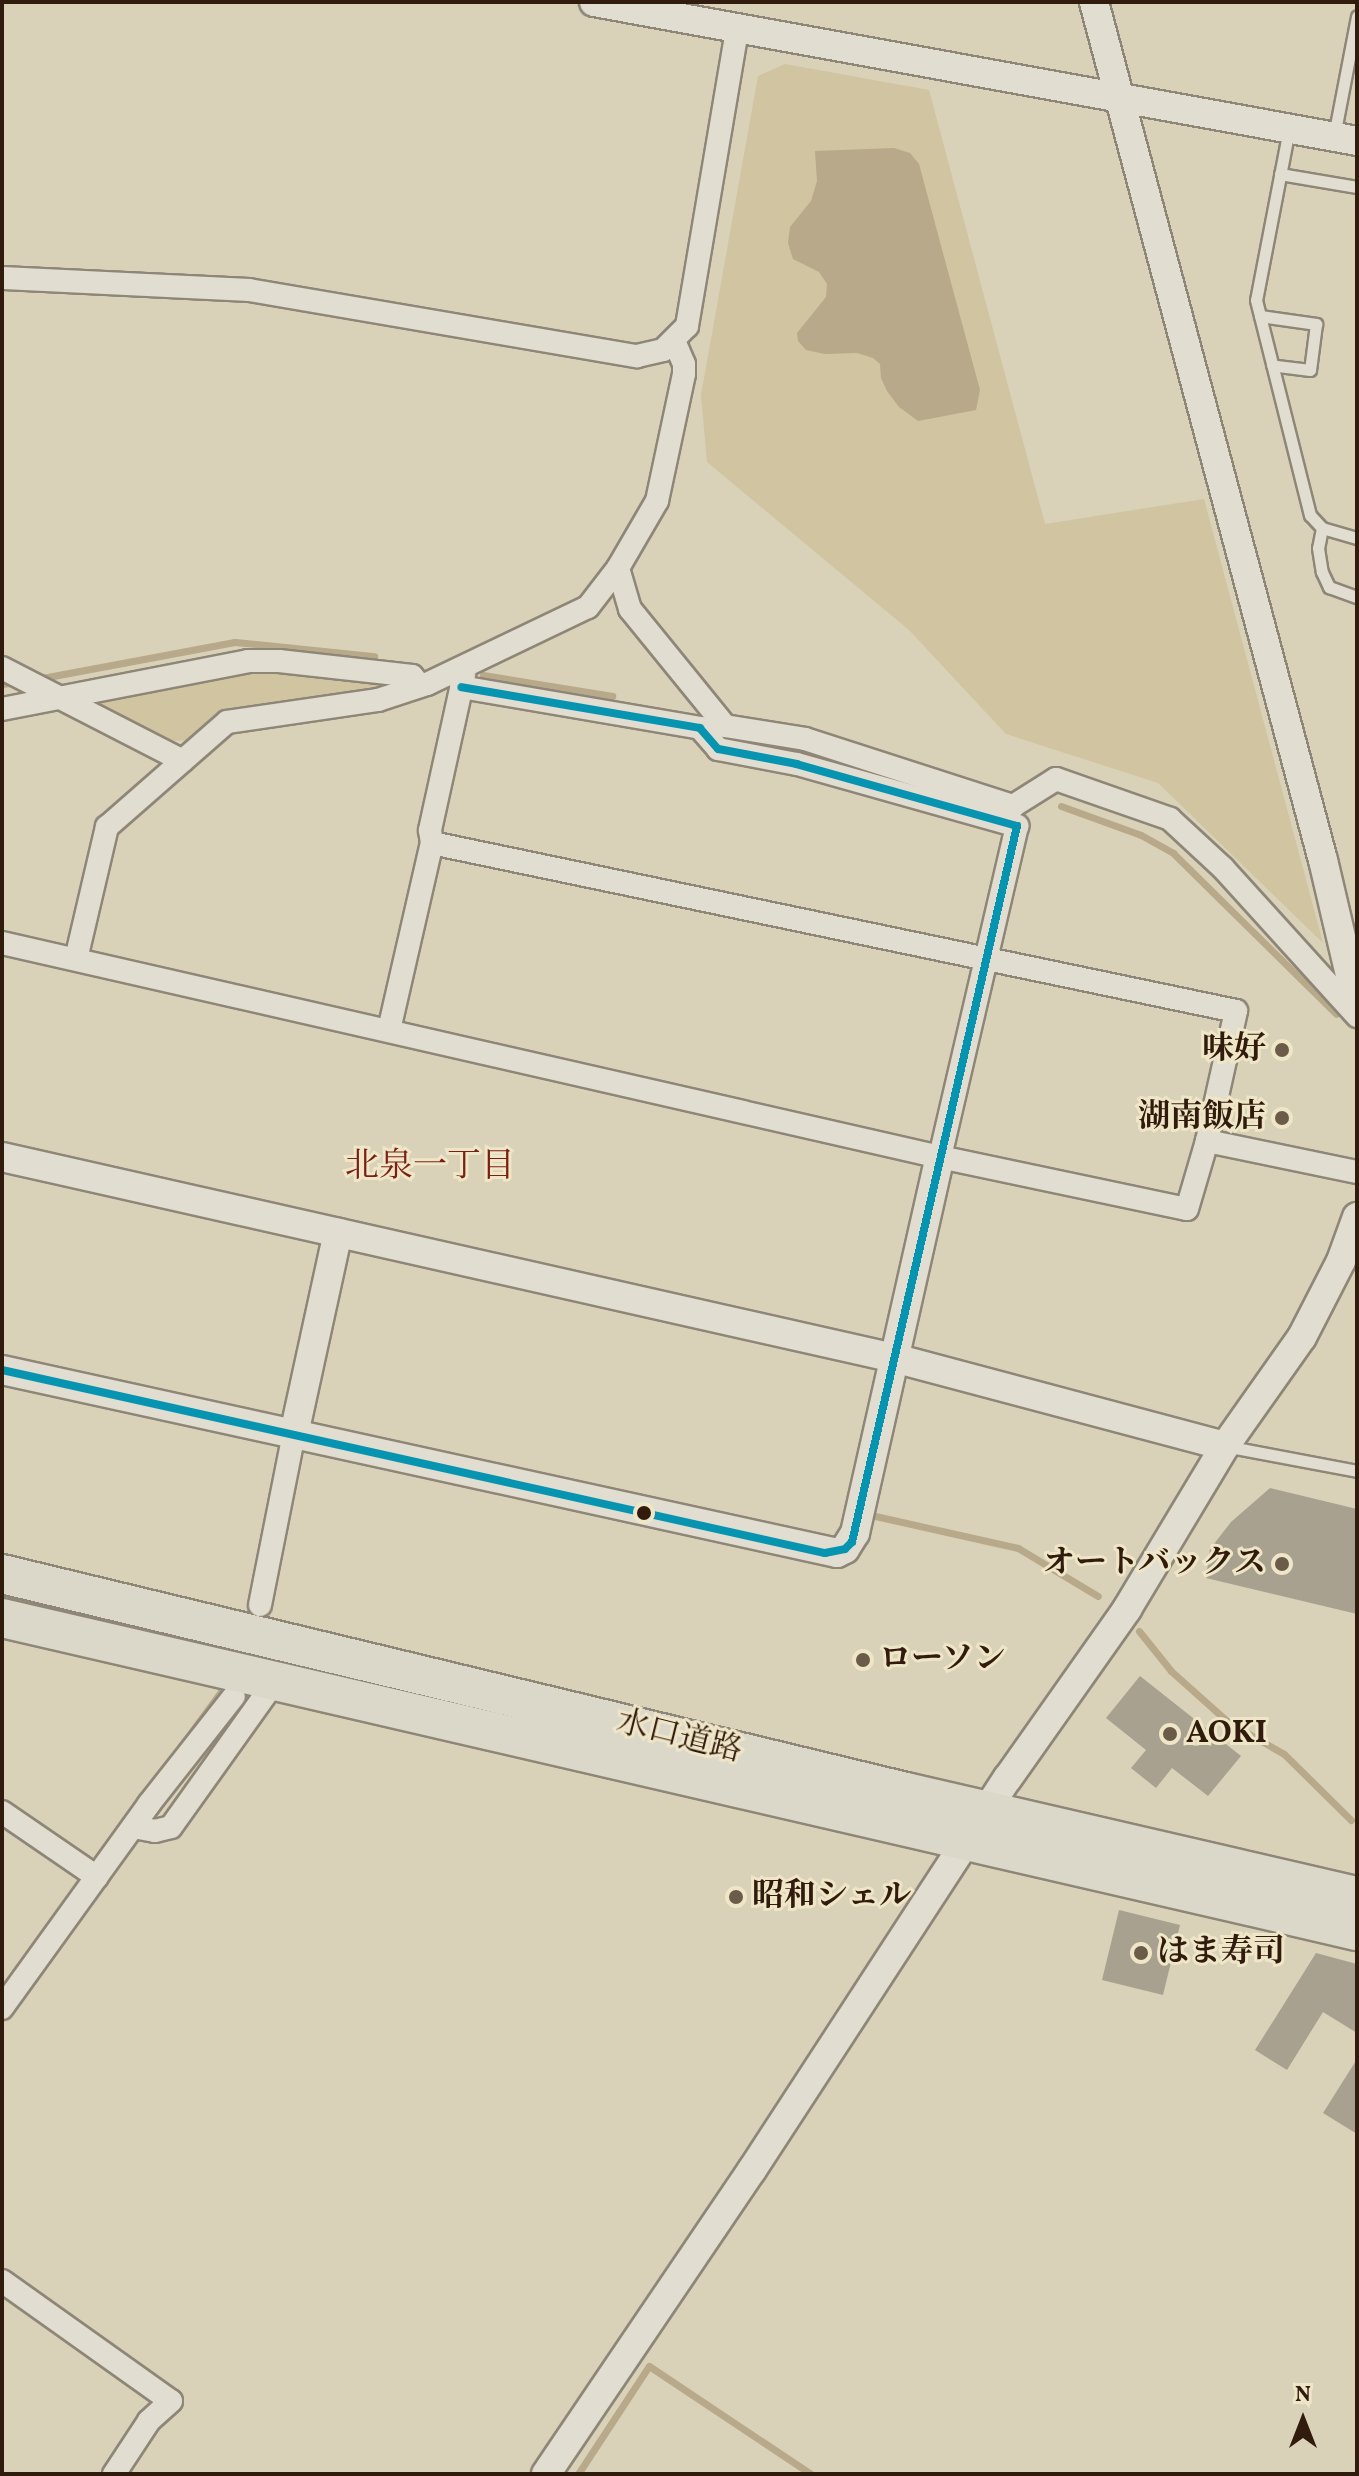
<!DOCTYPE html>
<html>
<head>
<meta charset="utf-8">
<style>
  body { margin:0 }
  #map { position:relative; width:1359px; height:2476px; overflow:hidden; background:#d9d1b8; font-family:Vollkorn,"Noto Serif JP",serif }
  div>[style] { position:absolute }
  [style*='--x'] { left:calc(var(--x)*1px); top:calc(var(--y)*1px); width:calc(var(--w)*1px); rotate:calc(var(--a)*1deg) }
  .green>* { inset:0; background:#d0c4a1 }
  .water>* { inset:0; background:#b7a989 }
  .stream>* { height:7px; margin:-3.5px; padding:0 3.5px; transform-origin:3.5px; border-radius:3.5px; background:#b7a989 }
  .building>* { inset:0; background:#a8a190 }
  .roads { filter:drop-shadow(2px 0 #8e8677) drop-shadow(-2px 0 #8e8677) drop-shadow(0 2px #8e8677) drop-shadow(0 -2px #8e8677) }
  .service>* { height:11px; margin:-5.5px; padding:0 5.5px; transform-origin:5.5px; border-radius:5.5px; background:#e1ddd1 }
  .minor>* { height:22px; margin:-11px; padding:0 11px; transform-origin:11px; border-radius:11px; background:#e1ddd1 }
  .tertiary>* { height:28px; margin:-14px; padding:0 14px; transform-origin:14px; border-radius:14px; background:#e1ddd1 }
  .trunk>* { height:38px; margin:-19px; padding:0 19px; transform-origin:19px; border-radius:19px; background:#dcd8c9 }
  .bus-1>* { height:8px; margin:-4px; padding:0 4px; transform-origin:4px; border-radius:4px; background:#0794b1 }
  .dots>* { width:22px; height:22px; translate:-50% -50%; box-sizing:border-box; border:4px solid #efe6c8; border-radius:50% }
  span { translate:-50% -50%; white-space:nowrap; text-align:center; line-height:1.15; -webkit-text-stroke:6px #efe6c8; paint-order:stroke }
  .poi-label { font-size:32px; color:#301b0d; font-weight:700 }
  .right { translate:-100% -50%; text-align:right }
  .left { translate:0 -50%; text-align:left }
  .street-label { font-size:32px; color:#301b0d }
  .neighbourhood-label { font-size:34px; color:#7a1f14 }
  .frame { position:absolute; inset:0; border:4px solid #301b0d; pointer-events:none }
  .north { position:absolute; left:1263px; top:2380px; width:80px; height:80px; -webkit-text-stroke:6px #efe6c8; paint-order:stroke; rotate:0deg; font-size:22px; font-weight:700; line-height:32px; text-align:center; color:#301b0d }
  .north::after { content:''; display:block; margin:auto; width:28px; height:36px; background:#301b0d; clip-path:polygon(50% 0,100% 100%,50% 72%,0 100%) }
</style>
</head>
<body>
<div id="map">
  <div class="green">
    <div style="clip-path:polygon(785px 64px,929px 90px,1045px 524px,1204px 499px,1323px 943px,1158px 783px,1006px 734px,909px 630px,707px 462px,701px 395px,758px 76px)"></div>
    <div style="clip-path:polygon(262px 667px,402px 681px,346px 694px,222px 712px,193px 740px,171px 741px,89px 698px)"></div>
  </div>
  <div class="water">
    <div style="clip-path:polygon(894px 148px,910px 153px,919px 164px,980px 390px,976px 410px,918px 421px,899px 407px,887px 391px,881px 378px,880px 364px,873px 358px,857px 353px,825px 354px,806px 350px,798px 341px,797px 333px,826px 297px,827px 284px,819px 272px,793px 259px,788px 243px,790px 227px,811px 201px,817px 181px,815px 151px)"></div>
  </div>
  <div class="stream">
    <div style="--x:483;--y:675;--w:131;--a:9.2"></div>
    <div style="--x:37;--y:679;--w:201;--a:-10.6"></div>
    <div style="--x:235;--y:642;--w:140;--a:5.8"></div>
    <div style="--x:2;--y:684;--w:15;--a:-8"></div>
    <div style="--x:1061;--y:806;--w:85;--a:19.9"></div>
    <div style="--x:1141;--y:835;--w:37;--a:29"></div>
    <div style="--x:1173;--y:853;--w:229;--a:44.6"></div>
    <div style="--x:875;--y:1516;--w:147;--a:12.6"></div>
    <div style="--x:1018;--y:1548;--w:93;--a:31"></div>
    <div style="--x:1139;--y:1631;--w:51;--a:51.3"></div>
    <div style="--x:1171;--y:1671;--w:76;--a:41.8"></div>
    <div style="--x:1228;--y:1722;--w:64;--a:29.7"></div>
    <div style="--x:1284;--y:1754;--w:94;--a:44.6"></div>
    <div style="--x:178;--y:1750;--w:84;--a:-53.7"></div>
    <div style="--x:578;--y:2474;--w:129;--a:-56.7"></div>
    <div style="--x:649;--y:2366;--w:195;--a:33.7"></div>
  </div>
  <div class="building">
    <div style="clip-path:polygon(1270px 1488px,1357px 1509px,1357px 1614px,1206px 1578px,1210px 1549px,1231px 1522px)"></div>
    <div style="clip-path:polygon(1140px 1676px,1241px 1756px,1208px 1796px,1172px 1768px,1156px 1788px,1131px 1768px,1146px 1750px,1106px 1718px)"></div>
    <div style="clip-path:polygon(1119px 1910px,1180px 1925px,1163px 1995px,1102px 1980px)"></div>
    <div style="clip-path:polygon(1316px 1953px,1357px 1964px,1357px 2033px,1323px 2012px,1287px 2070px,1255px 2050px)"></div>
    <div style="clip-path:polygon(1357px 2059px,1357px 2134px,1323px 2113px)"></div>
  </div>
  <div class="roads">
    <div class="service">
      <div style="--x:1289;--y:129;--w:174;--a:100.9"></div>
      <div style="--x:1256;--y:300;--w:222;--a:75.9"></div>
      <div style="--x:1310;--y:515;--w:18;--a:47"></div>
      <div style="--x:1322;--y:528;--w:36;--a:16"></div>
      <div style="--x:1334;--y:136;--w:122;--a:-79.1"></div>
      <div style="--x:1280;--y:174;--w:78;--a:9.6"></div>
      <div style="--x:1260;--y:316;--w:57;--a:8.1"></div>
      <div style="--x:1316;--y:324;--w:46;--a:97.4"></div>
      <div style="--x:1310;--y:370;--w:38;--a:-173"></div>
      <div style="--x:1322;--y:528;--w:20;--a:101"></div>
      <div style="--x:1318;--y:548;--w:24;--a:81"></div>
      <div style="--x:1322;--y:572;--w:17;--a:65"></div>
      <div style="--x:1329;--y:587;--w:30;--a:20"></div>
      <div style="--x:1225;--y:1446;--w:134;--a:10.7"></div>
    </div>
    <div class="minor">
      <div style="--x:2;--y:278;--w:247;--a:2.8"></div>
      <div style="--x:249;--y:290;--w:394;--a:9.7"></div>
      <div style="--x:637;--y:356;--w:27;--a:-13"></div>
      <div style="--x:663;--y:350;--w:34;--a:-45"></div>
      <div style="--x:687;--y:326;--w:301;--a:-80.4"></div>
      <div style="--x:618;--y:568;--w:43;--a:73.7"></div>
      <div style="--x:630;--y:609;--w:151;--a:50.9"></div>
      <div style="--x:725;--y:726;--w:81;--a:9.2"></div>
      <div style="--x:805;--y:739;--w:219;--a:17.9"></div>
      <div style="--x:1013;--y:806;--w:51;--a:-32.1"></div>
      <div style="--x:1056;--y:779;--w:121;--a:19.3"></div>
      <div style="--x:1170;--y:819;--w:72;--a:42.8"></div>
      <div style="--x:1223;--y:868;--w:200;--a:47.8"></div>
      <div style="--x:2;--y:668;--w:203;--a:27.2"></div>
      <div style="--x:461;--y:687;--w:242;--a:9.7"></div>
      <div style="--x:700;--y:728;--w:28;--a:49"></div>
      <div style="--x:718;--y:749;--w:80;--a:10.8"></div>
      <div style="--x:797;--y:764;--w:229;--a:15.7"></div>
      <div style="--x:1017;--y:826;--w:340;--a:103.1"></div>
      <div style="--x:2;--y:709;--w:251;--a:-11"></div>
      <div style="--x:248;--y:661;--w:31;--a:0"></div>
      <div style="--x:279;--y:661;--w:134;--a:6.4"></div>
      <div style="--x:412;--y:676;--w:13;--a:48"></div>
      <div style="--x:2;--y:943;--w:962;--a:12.85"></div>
      <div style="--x:940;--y:1157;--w:252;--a:11.9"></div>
      <div style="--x:1187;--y:1209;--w:71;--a:-73.6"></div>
      <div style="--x:1207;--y:1141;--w:133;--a:-77.4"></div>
      <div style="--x:1236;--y:1011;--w:821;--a:-168.2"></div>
      <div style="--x:76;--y:959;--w:136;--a:-76.8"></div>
      <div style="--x:107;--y:827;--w:159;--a:-41.2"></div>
      <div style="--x:227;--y:722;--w:153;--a:-8.3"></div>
      <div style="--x:378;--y:700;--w:52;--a:-18.1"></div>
      <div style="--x:427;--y:684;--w:178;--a:-25.6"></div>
      <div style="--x:588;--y:607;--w:49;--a:-52.4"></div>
      <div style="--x:618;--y:568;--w:78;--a:-59.8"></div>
      <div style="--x:657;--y:501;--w:130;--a:-78"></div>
      <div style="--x:684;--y:374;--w:10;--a:-90"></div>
      <div style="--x:684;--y:364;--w:25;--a:-113"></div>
      <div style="--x:389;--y:1030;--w:192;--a:-77.1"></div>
      <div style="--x:432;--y:843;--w:13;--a:-99"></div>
      <div style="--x:430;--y:830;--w:159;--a:-77.6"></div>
      <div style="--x:1207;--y:1141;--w:153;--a:11.7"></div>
      <div style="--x:260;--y:1605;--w:174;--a:-78.8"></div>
      <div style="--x:2;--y:1812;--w:115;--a:34.4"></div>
      <div style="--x:133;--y:1827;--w:22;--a:10"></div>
      <div style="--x:155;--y:1831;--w:16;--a:-14"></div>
      <div style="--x:171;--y:1827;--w:179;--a:-54.5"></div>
      <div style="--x:2;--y:2008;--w:251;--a:-54.2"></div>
      <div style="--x:149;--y:1804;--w:137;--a:-51.8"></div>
      <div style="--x:2;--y:2281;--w:207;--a:35.4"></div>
      <div style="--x:171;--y:2401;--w:30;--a:138"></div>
      <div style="--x:149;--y:2421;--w:64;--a:123.4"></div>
    </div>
    <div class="tertiary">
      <div style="--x:594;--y:2;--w:776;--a:10.32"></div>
      <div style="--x:1094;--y:2;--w:888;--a:75.06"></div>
      <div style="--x:1323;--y:860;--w:149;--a:76.8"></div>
      <div style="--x:2;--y:1157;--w:914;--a:12.7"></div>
      <div style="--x:894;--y:1358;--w:342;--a:14.9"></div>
      <div style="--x:2;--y:1370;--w:855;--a:12.36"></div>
      <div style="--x:837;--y:1553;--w:9;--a:-27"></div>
      <div style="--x:845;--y:1549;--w:19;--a:-58"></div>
      <div style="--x:855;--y:1533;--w:385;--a:-77.3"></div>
      <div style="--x:294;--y:1434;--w:206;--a:-77.7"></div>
      <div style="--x:546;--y:2474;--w:367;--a:-55.9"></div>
      <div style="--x:752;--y:2170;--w:468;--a:-56.9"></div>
      <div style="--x:1008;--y:1778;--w:207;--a:-54.8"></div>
      <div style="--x:1127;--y:1609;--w:190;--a:-59"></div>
      <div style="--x:1225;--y:1446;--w:133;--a:-54.8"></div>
      <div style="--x:1302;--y:1337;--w:85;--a:-62.8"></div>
      <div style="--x:1341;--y:1261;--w:47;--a:-70"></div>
    </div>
    <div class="trunk">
      <div style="--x:2;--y:1574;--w:930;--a:13.56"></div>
      <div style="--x:906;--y:1792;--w:463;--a:13"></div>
      <div style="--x:2;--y:1618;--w:1391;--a:13.01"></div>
    </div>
  </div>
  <div class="bus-1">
    <div style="--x:2;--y:1370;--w:843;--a:12.54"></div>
    <div style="--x:825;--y:1553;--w:20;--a:-11"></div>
    <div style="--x:845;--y:1549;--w:10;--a:-45"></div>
    <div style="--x:852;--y:1542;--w:735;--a:-77.02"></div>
    <div style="--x:1017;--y:826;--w:229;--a:-164.3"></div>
    <div style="--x:797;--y:764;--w:80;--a:-169.2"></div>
    <div style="--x:718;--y:749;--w:28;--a:-131"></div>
    <div style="--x:700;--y:728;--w:242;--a:-170.3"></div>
  </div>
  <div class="dots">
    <div style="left:1282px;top:1050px;background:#6b5b49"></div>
    <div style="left:1282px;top:1118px;background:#6b5b49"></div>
    <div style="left:644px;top:1513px;background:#301b0d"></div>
    <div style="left:1282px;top:1564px;background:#6b5b49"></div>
    <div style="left:863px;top:1660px;background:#6b5b49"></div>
    <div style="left:1170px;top:1734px;background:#6b5b49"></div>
    <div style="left:736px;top:1897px;background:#6b5b49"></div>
    <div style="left:1141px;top:1953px;background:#6b5b49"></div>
  </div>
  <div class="poi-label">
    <span class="right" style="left:1266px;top:1050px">味好</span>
    <span class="right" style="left:1266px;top:1118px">湖南飯店</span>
    <span class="right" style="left:1266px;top:1564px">オートバックス</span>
    <span class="left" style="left:879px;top:1660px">ローソン</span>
    <span class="left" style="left:1186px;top:1734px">AOKI</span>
    <span class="left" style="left:752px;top:1897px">昭和シェル</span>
    <span class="left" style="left:1157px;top:1953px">はま寿司</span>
  </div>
  <div class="street-label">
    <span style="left:679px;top:1738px;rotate:14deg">水口道路</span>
  </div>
  <div class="neighbourhood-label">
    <span style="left:430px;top:1168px">北泉一丁目</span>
  </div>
  <div class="frame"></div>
  <div class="north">N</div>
</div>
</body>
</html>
